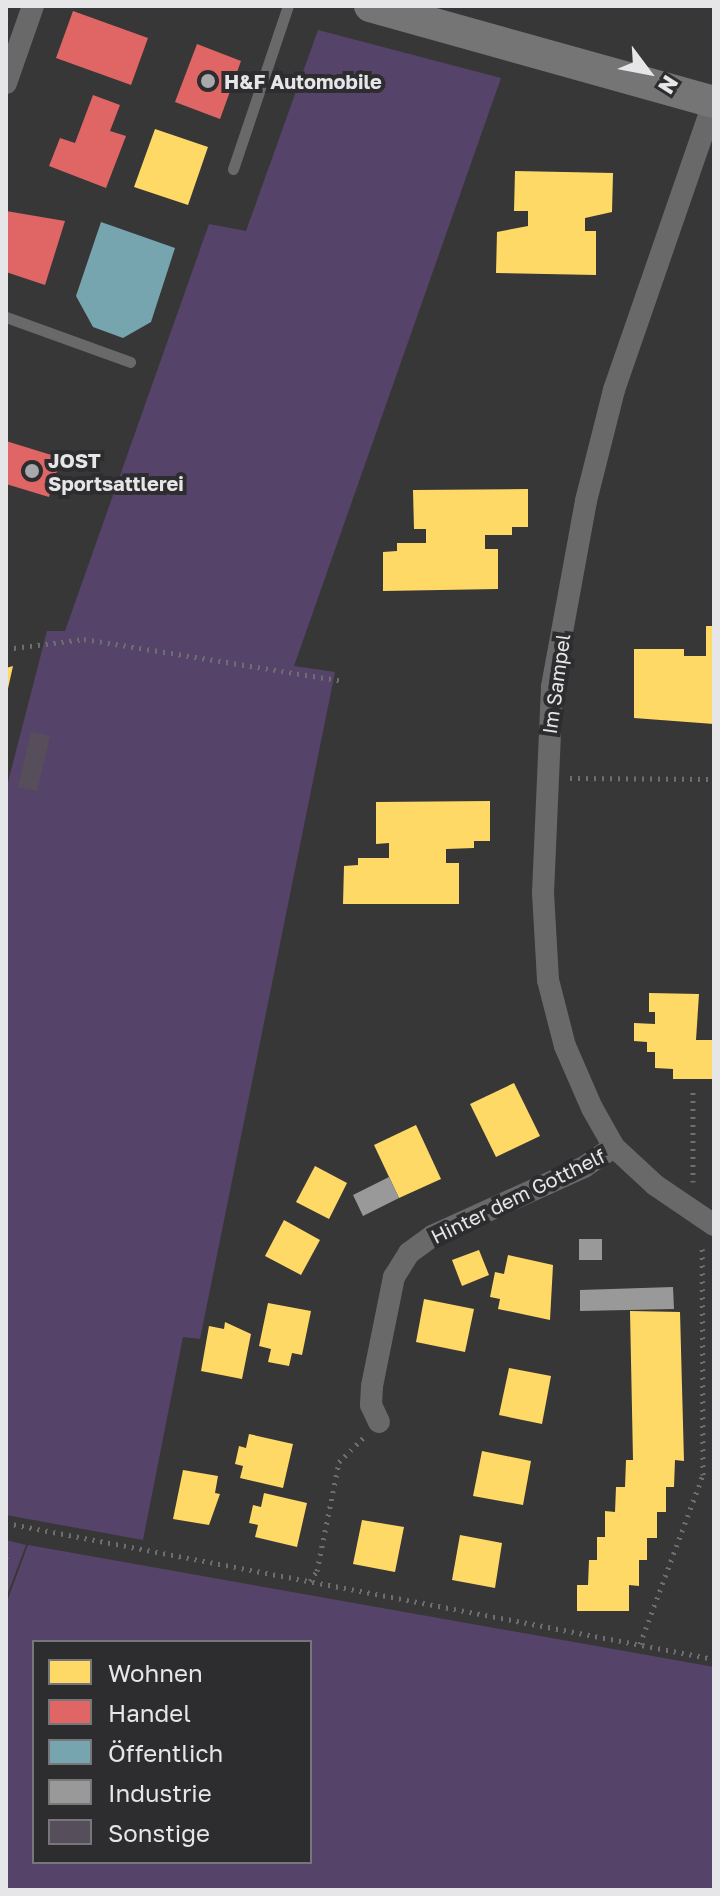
<!DOCTYPE html>
<html>
<head>
<meta charset="utf-8">
<style>
  body { margin:0 }
  #map { position:relative; width:720px; height:1896px; overflow:hidden; background:#383738; font-family:"Golos Text",sans-serif }
  div>[style] { position:absolute }
  [style*='--x'] { left:calc(var(--x)*1px); top:calc(var(--y)*1px); width:calc(var(--w)*1px); rotate:calc(var(--a)*1deg) }
  .green>* { inset:0; background:#56436a }
  .homes>* { inset:0; background:#ffd966 }
  .shops>* { inset:0; background:#e06666 }
  .public>* { inset:0; background:#76a5af }
  .industry>* { inset:0; background:#999 }
  .building>* { inset:0; background:#564f5b }
  .path>* { height:5px; margin-top:-2.5px; transform-origin:0; background:repeating-linear-gradient(90deg,#6e6e6f 0 2px,transparent 0 8px) }
  .lane>* { height:11px; margin:-5.5px; padding:0 5.5px; transform-origin:5.5px; border-radius:5.5px; background:#69696a }
  .street>* { height:22px; margin:-11px; padding:0 11px; transform-origin:11px; border-radius:11px; background:#69696a }
  .secondary>* { height:32px; margin:-16px; padding:0 16px; transform-origin:16px; border-radius:16px; background:#757575 }
  .dots>* { width:22px; height:22px; translate:-50% -50%; box-sizing:border-box; border:4px solid #2d2c2f; border-radius:50% }
  span { translate:-50% -50%; white-space:nowrap; text-align:center; line-height:1.15; -webkit-text-stroke:8px #2d2c2f; paint-order:stroke }
  .poi-label { font-size:20px; color:#e6e5e7; font-weight:700 }
  .left { translate:0 -50%; text-align:left }
  .street-label { font-size:20px; color:#e6e5e7 }
  .frame { position:absolute; inset:0; border:8px solid #e6e5e7; pointer-events:none }
  .legend { position:absolute; left:32px; top:1640px; width:280px; height:224px; box-sizing:border-box; background:#2d2c2f; border:2px solid #777679; margin:0; padding:10px 14px; list-style:none; font-size:24px; color:#e6e5e7 }
  .legend li { display:flex; align-items:center; gap:16px; height:40px }
  .legend b { width:40px; border:2px solid #777679 }
  .north { position:absolute; left:608px; top:32px; width:80px; height:80px; -webkit-text-stroke:6px #2d2c2f; paint-order:stroke; rotate:122deg; font-size:22px; font-weight:700; line-height:32px; text-align:center; color:#e6e5e7 }
  .north::after { content:''; display:block; margin:auto; width:28px; height:36px; background:#e6e5e7; clip-path:polygon(50% 0,100% 100%,50% 72%,0 100%) }
</style>
</head>
<body>
<div id="map">
  <div class="green">
    <div style="clip-path:polygon(318px 30px,501px 78px,294px 666px,335px 672px,200px 1339px,183px 1337px,143px 1540px,6px 1515px,6px 790px,47px 631px,65px 631px,209px 224px,246px 231px)"></div>
    <div style="clip-path:polygon(6px 1540px,26px 1545px,6px 1598px)"></div>
    <div style="clip-path:polygon(evenodd,28px 1545px,714px 1667px,714px 1890px,6px 1890px,6px 1604px,28px 1545px,34px 1642px,310px 1642px,310px 1862px,34px 1862px,34px 1642px)"></div>
  </div>
  <div class="homes">
    <div style="clip-path:polygon(155px 129px,208px 147px,188px 205px,134px 187px)"></div>
    <div style="clip-path:polygon(515px 171px,613px 173px,612px 212px,585px 218px,585px 231px,596px 231px,596px 275px,496px 273px,497px 232px,528px 226px,528px 211px,514px 211px)"></div>
    <div style="clip-path:polygon(528px 489px,528px 527px,512px 527px,512px 535px,485px 535px,485px 549px,498px 549px,498px 589px,383px 591px,383px 552px,397px 551px,397px 543px,426px 543px,426px 529px,414px 529px,413px 490px)"></div>
    <div style="clip-path:polygon(706px 626px,714px 626px,714px 724px,634px 718px,634px 649px,684px 649px,684px 656px,706px 656px)"></div>
    <div style="clip-path:polygon(13px 666px,7px 693px,6px 692px,6px 668px)"></div>
    <div style="clip-path:polygon(490px 801px,490px 841px,474px 841px,474px 848px,446px 849px,446px 863px,459px 863px,459px 904px,343px 904px,344px 866px,358px 865px,358px 858px,389px 858px,389px 843px,376px 844px,376px 802px)"></div>
    <div style="clip-path:polygon(649px 993px,699px 994px,696px 1040px,714px 1040px,714px 1079px,673px 1079px,673px 1069px,655px 1068px,655px 1052px,647px 1052px,647px 1042px,634px 1041px,634px 1023px,655px 1024px,655px 1012px,649px 1012px)"></div>
    <div style="clip-path:polygon(514px 1083px,540px 1136px,496px 1157px,470px 1104px)"></div>
    <div style="clip-path:polygon(416px 1125px,441px 1179px,399px 1198px,374px 1145px)"></div>
    <div style="clip-path:polygon(315px 1166px,347px 1183px,329px 1219px,296px 1202px)"></div>
    <div style="clip-path:polygon(284px 1220px,320px 1240px,301px 1275px,265px 1256px)"></div>
    <div style="clip-path:polygon(479px 1250px,489px 1275px,462px 1286px,452px 1260px)"></div>
    <div style="clip-path:polygon(508px 1255px,553px 1265px,550px 1320px,498px 1309px,500px 1299px,490px 1297px,495px 1272px,504px 1274px)"></div>
    <div style="clip-path:polygon(424px 1299px,474px 1309px,465px 1352px,416px 1342px)"></div>
    <div style="clip-path:polygon(268px 1303px,311px 1311px,302px 1355px,292px 1353px,289px 1366px,268px 1362px,271px 1349px,259px 1346px)"></div>
    <div style="clip-path:polygon(630px 1311px,680px 1312px,684px 1461px,675px 1460px,674px 1487px,666px 1487px,666px 1512px,657px 1512px,657px 1538px,647px 1538px,647px 1560px,639px 1560px,639px 1586px,629px 1585px,629px 1611px,577px 1611px,577px 1585px,588px 1585px,589px 1560px,597px 1560px,597px 1537px,605px 1537px,605px 1511px,615px 1512px,616px 1487px,625px 1487px,626px 1460px,633px 1460px)"></div>
    <div style="clip-path:polygon(225px 1322px,251px 1334px,242px 1379px,201px 1371px,209px 1326px,224px 1329px)"></div>
    <div style="clip-path:polygon(509px 1368px,551px 1376px,542px 1424px,499px 1415px)"></div>
    <div style="clip-path:polygon(249px 1434px,293px 1444px,283px 1488px,240px 1478px,243px 1466px,235px 1464px,239px 1446px,246px 1448px)"></div>
    <div style="clip-path:polygon(482px 1451px,531px 1461px,523px 1505px,473px 1496px)"></div>
    <div style="clip-path:polygon(183px 1470px,218px 1476px,215px 1493px,220px 1494px,209px 1525px,173px 1519px)"></div>
    <div style="clip-path:polygon(264px 1493px,307px 1503px,297px 1547px,255px 1537px,258px 1525px,249px 1523px,253px 1505px,261px 1507px)"></div>
    <div style="clip-path:polygon(362px 1520px,404px 1527px,395px 1572px,353px 1564px)"></div>
    <div style="clip-path:polygon(460px 1535px,502px 1543px,495px 1588px,452px 1580px)"></div>
  </div>
  <div class="shops">
    <div style="clip-path:polygon(73px 11px,148px 38px,131px 85px,56px 58px)"></div>
    <div style="clip-path:polygon(197px 44px,241px 61px,220px 119px,175px 102px)"></div>
    <div style="clip-path:polygon(93px 95px,120px 105px,110px 131px,126px 136px,106px 188px,49px 166px,60px 138px,75px 143px)"></div>
    <div style="clip-path:polygon(6px 211px,65px 221px,45px 285px,6px 272px)"></div>
    <div style="clip-path:polygon(6px 441px,61px 458px,49px 497px,6px 484px)"></div>
  </div>
  <div class="public">
    <div style="clip-path:polygon(101px 222px,175px 248px,151px 322px,123px 338px,93px 327px,76px 296px)"></div>
  </div>
  <div class="industry">
    <div style="clip-path:polygon(389px 1177px,399px 1198px,363px 1216px,353px 1195px)"></div>
    <div style="clip-path:polygon(579px 1239px,602px 1239px,602px 1260px,579px 1260px)"></div>
    <div style="clip-path:polygon(673px 1287px,674px 1309px,580px 1311px,580px 1290px)"></div>
  </div>
  <div class="building">
    <div style="clip-path:polygon(31px 732px,50px 736px,37px 791px,18px 787px)"></div>
  </div>
  <div class="path">
    <div style="--x:6;--y:649;--w:79;--a:-7.3"></div>
    <div style="--x:84;--y:639;--w:263;--a:9.2"></div>
    <div style="--x:570;--y:778;--w:144;--a:0.4"></div>
    <div style="--x:693;--y:1182;--w:91;--a:-90"></div>
    <div style="--x:6;--y:1523;--w:721;--a:10.87"></div>
    <div style="--x:6;--y:1559;--w:4;--a:27"></div>
    <div style="--x:310;--y:1581;--w:12;--a:-55"></div>
    <div style="--x:317;--y:1571;--w:111;--a:-78.6"></div>
    <div style="--x:339;--y:1462;--w:35;--a:-45"></div>
    <div style="--x:640;--y:1644;--w:180;--a:-69.6"></div>
    <div style="--x:703;--y:1475;--w:230;--a:-90.2"></div>
  </div>
  <div class="lane">
    <div style="--x:233;--y:169;--w:172;--a:-71.4"></div>
    <div style="--x:6;--y:317;--w:132;--a:19.9"></div>
  </div>
  <div class="street">
    <div style="--x:6;--y:83;--w:82;--a:-70.7"></div>
    <div style="--x:714;--y:101;--w:306;--a:109.1"></div>
    <div style="--x:614;--y:390;--w:114;--a:104.2"></div>
    <div style="--x:586;--y:501;--w:189;--a:100.4"></div>
    <div style="--x:552;--y:687;--w:206;--a:92.5"></div>
    <div style="--x:543;--y:893;--w:87;--a:86.7"></div>
    <div style="--x:548;--y:980;--w:68;--a:75.6"></div>
    <div style="--x:565;--y:1046;--w:68;--a:66.5"></div>
    <div style="--x:592;--y:1108;--w:45;--a:60.6"></div>
    <div style="--x:614;--y:1147;--w:56;--a:42.8"></div>
    <div style="--x:655;--y:1185;--w:71;--a:34.1"></div>
    <div style="--x:379;--y:1422;--w:19;--a:-115"></div>
    <div style="--x:371;--y:1405;--w:19;--a:-87"></div>
    <div style="--x:372;--y:1386;--w:111;--a:-78.6"></div>
    <div style="--x:394;--y:1277;--w:28;--a:-58"></div>
    <div style="--x:409;--y:1253;--w:29;--a:-36"></div>
    <div style="--x:432;--y:1236;--w:167;--a:-24.4"></div>
    <div style="--x:584;--y:1167;--w:36;--a:-34"></div>
  </div>
  <div class="secondary">
    <div style="--x:370;--y:6;--w:357;--a:15.6"></div>
  </div>
  <div class="dots">
    <div style="left:208px;top:81px;background:#a9a8aa"></div>
    <div style="left:32px;top:471px;background:#a9a8aa"></div>
  </div>
  <div class="poi-label">
    <span class="left" style="left:224px;top:81px">H&amp;F Automobile</span>
    <span class="left" style="left:48px;top:472px">JOST<br>Sportsattlerei</span>
  </div>
  <div class="street-label">
    <span style="left:556px;top:684px;rotate:-82deg">Im Sampel</span>
    <span style="left:518px;top:1196px;rotate:-26deg">Hinter dem Gotthelf</span>
  </div>
  <div class="frame"></div>
  <ul class="legend">
  <li><b style="height:22px;background:#ffd966"></b>Wohnen</li>
  <li><b style="height:22px;background:#e06666"></b>Handel</li>
  <li><b style="height:22px;background:#76a5af"></b>Öffentlich</li>
  <li><b style="height:22px;background:#999"></b>Industrie</li>
  <li><b style="height:22px;background:#564f5b"></b>Sonstige</li>
  </ul>
  <div class="north">N</div>
</div>
</body>
</html>
